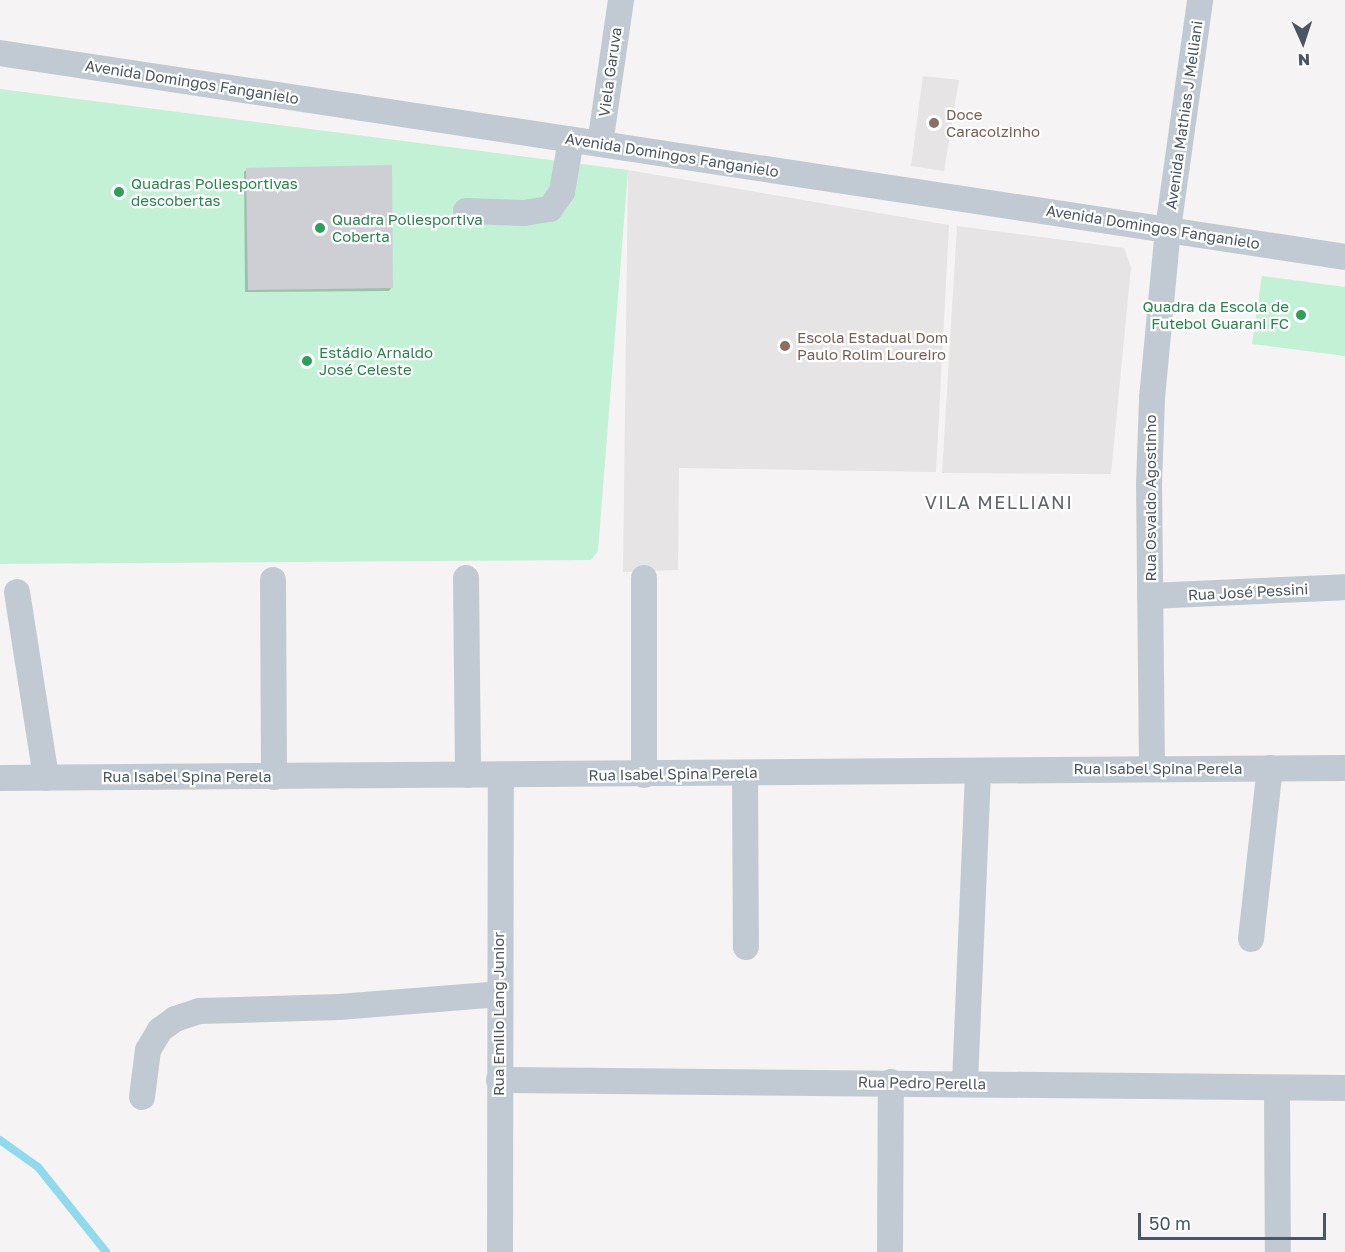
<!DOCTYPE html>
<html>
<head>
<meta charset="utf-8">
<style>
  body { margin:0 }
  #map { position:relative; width:1345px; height:1252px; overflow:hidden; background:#f5f3f3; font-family:"Golos Text",sans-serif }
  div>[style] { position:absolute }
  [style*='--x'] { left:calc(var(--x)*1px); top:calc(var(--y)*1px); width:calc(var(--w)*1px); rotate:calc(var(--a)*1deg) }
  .education>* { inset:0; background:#e6e4e5 }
  .green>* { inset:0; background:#c3f1d5 }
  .shadow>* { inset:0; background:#0003 }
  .stream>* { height:8px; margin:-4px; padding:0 4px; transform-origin:4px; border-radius:4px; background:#90daee }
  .building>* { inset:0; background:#cdcfd5 }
  .minor>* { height:26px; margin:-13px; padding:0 13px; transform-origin:13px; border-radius:13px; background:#c1cad2 }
  .dots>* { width:16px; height:16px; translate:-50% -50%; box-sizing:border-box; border:3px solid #fff; border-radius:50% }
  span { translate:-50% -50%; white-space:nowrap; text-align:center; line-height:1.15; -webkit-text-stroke:4.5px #fff; paint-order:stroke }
  .street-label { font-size:15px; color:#4a5661 }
  .education-label { font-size:15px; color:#785e54 }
  .left { translate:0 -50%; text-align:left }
  .leisure-label { font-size:15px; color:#27864d }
  .right { translate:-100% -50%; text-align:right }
  .quarter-label { font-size:18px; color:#5f6368; letter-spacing:1.5px }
  .north { position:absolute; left:1273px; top:12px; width:60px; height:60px; -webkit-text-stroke:4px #fff; paint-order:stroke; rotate:177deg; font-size:16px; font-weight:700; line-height:24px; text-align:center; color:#4a5661 }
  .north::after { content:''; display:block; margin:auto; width:21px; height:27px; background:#4a5661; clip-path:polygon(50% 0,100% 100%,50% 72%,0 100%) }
  .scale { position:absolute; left:1138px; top:1213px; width:188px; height:27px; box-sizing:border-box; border:3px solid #4a5661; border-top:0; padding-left:8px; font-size:18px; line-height:21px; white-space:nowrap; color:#4a5661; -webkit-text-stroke:4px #fff; paint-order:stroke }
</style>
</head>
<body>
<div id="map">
  <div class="education">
    <div style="clip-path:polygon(923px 76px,959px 80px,944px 171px,911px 166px)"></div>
    <div style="clip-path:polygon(628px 170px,949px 225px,936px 472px,679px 468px,678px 570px,623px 572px)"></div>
    <div style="clip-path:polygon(957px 226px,1124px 248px,1131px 267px,1111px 474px,942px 473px)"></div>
  </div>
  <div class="green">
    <div style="clip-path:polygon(0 89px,628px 170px,598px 551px,591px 560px,0 564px)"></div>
    <div style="clip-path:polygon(1262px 276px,1345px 287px,1345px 356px,1252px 344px)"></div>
  </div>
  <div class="shadow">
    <div style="clip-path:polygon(247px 169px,392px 287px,389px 291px,245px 292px,244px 172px)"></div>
  </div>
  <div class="stream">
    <div style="--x:0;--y:1140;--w:47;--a:35.4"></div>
    <div style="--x:38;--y:1167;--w:109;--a:51.3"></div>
  </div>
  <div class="building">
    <div style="clip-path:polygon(392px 165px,393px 288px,248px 290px,246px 168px)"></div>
  </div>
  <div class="minor">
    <div style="--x:0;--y:53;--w:1360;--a:8.62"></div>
    <div style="--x:600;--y:144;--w:146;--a:-81.7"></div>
    <div style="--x:466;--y:211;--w:58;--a:2"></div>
    <div style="--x:524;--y:213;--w:26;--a:-9"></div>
    <div style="--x:550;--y:209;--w:21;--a:-55"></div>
    <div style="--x:562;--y:192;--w:53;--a:-80.2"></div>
    <div style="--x:466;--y:578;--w:197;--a:89.4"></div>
    <div style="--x:644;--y:578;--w:197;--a:90"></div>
    <div style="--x:273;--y:580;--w:197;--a:89.7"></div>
    <div style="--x:17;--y:592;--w:188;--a:81.1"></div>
    <div style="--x:1150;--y:596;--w:195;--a:-2.6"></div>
    <div style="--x:1152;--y:768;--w:283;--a:-90.6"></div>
    <div style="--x:1149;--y:485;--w:87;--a:-88"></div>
    <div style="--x:1152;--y:398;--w:170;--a:-84.6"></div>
    <div style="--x:1168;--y:229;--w:231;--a:-82"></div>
    <div style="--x:745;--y:774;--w:173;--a:89.7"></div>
    <div style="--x:0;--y:778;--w:1345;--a:-0.43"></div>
    <div style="--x:1251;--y:939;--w:172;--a:-83.7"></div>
    <div style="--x:499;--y:1080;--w:846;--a:0.54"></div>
    <div style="--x:965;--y:1083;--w:312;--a:-87.6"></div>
    <div style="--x:1277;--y:1088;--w:164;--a:89.7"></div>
    <div style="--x:142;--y:1097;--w:47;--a:-82.7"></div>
    <div style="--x:148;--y:1050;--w:23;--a:-59"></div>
    <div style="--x:160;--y:1030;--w:19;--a:-36"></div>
    <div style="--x:175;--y:1019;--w:26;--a:-18"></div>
    <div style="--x:200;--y:1011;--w:139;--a:-1.6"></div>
    <div style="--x:339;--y:1007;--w:161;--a:-4.6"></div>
    <div style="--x:500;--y:1252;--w:476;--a:-89.9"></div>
    <div style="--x:890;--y:1252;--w:170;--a:-89.7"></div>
  </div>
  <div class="dots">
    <div style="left:934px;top:123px;background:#8d6e63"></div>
    <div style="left:119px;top:192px;background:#2e9e5b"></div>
    <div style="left:320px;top:228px;background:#2e9e5b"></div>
    <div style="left:1301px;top:315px;background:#2e9e5b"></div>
    <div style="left:785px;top:346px;background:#8d6e63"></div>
    <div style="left:307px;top:361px;background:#2e9e5b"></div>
  </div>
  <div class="street-label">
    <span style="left:610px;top:72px;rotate:-82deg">Viela Garuva</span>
    <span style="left:192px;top:82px;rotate:9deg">Avenida Domingos Fanganielo</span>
    <span style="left:1184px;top:115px;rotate:-82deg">Avenida Mathias J Melliani</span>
    <span style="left:672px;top:155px;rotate:9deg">Avenida Domingos Fanganielo</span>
    <span style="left:1153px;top:227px;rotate:9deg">Avenida Domingos Fanganielo</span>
    <span style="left:1151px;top:498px;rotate:-90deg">Rua Osvaldo Agostinho</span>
    <span style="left:1248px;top:592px;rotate:-3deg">Rua José Pessini</span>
    <span style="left:1158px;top:769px">Rua Isabel Spina Perela</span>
    <span style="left:673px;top:774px;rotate:-1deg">Rua Isabel Spina Perela</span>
    <span style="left:187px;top:777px">Rua Isabel Spina Perela</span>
    <span style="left:499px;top:1014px;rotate:-90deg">Rua Emilio Lang Junior</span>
    <span style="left:922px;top:1083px;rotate:1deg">Rua Pedro Perella</span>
  </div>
  <div class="education-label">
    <span class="left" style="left:946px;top:123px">Doce<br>Caracolzinho</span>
    <span class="left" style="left:797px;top:346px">Escola Estadual Dom<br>Paulo Rolim Loureiro</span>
  </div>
  <div class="leisure-label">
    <span class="left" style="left:131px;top:192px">Quadras Poliesportivas<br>descobertas</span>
    <span class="left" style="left:332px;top:228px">Quadra Poliesportiva<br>Coberta</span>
    <span class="right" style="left:1289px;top:315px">Quadra da Escola de<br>Futebol Guarani FC</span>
    <span class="left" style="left:319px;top:361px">Estádio Arnaldo<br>José Celeste</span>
  </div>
  <div class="quarter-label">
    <span style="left:999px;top:502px">VILA MELLIANI</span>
  </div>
  <div class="north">N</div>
  <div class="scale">50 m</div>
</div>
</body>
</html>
